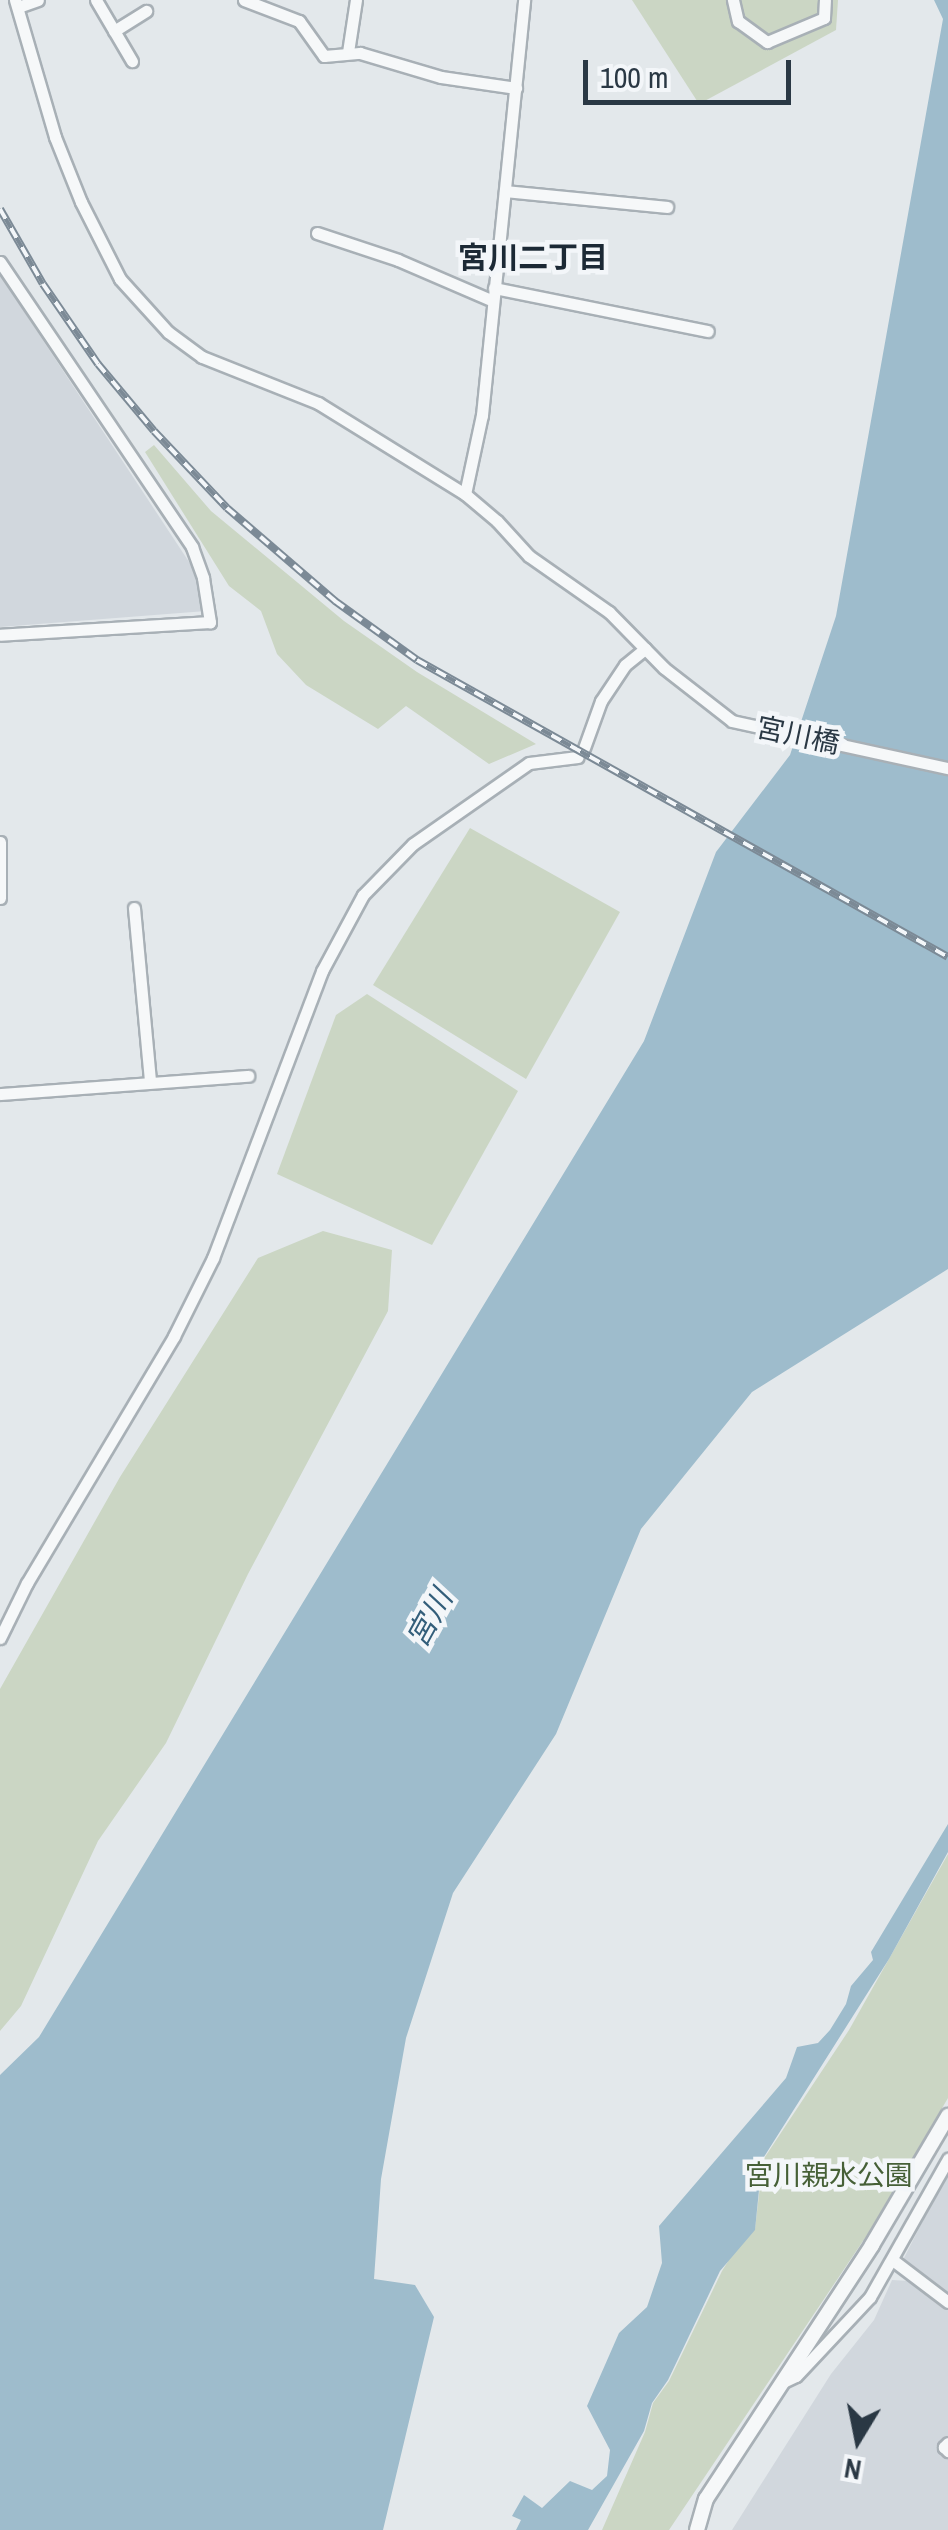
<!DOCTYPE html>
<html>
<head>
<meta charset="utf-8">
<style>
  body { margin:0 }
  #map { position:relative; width:948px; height:2530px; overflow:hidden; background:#e3e8eb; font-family:"Archivo Narrow","Noto Sans JP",sans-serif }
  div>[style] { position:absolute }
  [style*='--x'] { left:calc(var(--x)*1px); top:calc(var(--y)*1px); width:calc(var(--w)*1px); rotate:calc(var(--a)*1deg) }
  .built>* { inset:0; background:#d1d7dd }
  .green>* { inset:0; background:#cbd6c4 }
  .water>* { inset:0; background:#9ebccc }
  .roads { filter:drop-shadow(2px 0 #a8b0b6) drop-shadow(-2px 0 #a8b0b6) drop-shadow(0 2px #a8b0b6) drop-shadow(0 -2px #a8b0b6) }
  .minor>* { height:11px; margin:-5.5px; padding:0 5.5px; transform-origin:5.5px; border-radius:5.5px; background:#f6f8f9 }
  .tertiary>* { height:14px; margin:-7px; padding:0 7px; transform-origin:7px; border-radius:7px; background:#f6f8f9 }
  .rail>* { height:8px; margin-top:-4px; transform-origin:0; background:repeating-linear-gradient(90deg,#f3f6f9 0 11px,#7c8a96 0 22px); box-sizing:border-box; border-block:2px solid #7c8a96 }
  span { translate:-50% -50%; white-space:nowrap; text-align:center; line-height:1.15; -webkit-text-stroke:9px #f3f6f9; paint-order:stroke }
  .street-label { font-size:28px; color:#2a3844 }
  .park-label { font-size:28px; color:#466037 }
  .neighbourhood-label { font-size:30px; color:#1c2935; font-weight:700 }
  .water-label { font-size:30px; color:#335e7a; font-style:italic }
  .north { position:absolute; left:808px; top:2390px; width:100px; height:100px; -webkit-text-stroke:8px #f3f6f9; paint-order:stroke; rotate:190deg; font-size:28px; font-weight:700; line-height:40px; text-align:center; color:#2a3844 }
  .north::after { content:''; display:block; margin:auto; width:35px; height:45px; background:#2a3844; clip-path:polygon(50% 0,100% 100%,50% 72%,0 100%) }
  .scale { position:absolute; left:583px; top:60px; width:208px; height:45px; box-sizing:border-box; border:5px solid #2a3844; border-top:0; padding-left:12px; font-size:30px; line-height:35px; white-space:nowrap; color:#2a3844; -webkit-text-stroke:8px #f3f6f9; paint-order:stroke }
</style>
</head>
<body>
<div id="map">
  <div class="built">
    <div style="clip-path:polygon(0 275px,193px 568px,206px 611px,0 627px)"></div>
    <div style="clip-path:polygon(948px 2171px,948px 2297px,902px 2262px)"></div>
    <div style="clip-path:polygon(892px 2280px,909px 2281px,948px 2310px,948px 2437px,940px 2442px,948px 2455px,948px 2530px,732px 2530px,831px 2374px,874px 2320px)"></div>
  </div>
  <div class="green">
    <div style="clip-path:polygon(632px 0,838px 0,836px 30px,699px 104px)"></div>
    <div style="clip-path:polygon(154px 445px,211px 511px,344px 621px,417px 672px,536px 744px,489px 764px,406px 706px,378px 729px,306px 685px,277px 654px,261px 611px,229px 586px,145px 452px)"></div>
    <div style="clip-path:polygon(470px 828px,620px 912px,526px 1079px,373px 985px)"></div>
    <div style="clip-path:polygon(367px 994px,518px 1091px,432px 1245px,277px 1174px,336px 1015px)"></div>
    <div style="clip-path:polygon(323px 1231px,392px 1250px,388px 1311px,248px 1574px,166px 1743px,98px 1841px,21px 2006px,0 2031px,0 1689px,120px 1477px,258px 1258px)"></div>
    <div style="clip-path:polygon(948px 1854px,948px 2098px,869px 2232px,669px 2530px,602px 2530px,645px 2432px,653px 2403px,669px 2381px,722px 2271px,737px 2247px,755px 2229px,763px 2160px,849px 2030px)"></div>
  </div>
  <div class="water">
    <div style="clip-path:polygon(934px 0,948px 0,948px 1269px,752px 1392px,641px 1529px,556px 1734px,453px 1893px,406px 2038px,381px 2179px,374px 2279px,415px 2285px,434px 2317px,383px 2530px,0 2530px,0 2075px,39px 2037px,644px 1041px,716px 852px,790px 755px,836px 616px,943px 19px)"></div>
    <div style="clip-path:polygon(948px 1824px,948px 1852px,889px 1959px,762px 2160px,755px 2230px,720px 2271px,668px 2380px,652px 2403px,644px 2431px,588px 2530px,516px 2530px,521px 2520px,512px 2516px,524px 2495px,542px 2508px,570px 2481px,592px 2490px,607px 2476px,610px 2450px,587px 2406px,619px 2333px,647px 2307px,662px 2263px,659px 2226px,786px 2078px,797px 2047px,818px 2043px,830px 2030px,846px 2004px,851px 1986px,873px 1960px,871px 1952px)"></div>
  </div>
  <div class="roads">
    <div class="minor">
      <div style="--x:15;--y:0;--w:143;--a:73.7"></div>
      <div style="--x:55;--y:137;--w:70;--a:68.2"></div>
      <div style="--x:81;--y:202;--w:86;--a:63.1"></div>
      <div style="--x:120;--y:279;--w:72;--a:47.8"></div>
      <div style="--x:168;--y:332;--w:42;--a:36.3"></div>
      <div style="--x:202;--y:357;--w:125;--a:21.6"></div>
      <div style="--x:318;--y:403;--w:173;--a:31.8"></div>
      <div style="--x:465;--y:494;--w:42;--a:40.2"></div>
      <div style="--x:497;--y:521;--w:47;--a:47.6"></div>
      <div style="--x:529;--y:556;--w:98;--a:35"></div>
      <div style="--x:609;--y:612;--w:78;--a:45.5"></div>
      <div style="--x:664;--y:668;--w:86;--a:37.9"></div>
      <div style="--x:732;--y:721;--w:221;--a:12.3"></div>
      <div style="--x:96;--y:0;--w:71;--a:59.5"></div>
      <div style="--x:244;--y:0;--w:59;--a:20.9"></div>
      <div style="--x:299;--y:21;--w:43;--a:54.5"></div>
      <div style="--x:324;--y:56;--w:36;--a:-5"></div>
      <div style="--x:360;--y:53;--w:84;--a:16.5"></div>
      <div style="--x:441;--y:77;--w:76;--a:8.3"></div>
      <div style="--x:733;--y:0;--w:22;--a:77"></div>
      <div style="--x:738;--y:21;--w:36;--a:36"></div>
      <div style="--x:767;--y:42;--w:62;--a:-22.8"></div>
      <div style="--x:824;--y:18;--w:18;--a:-87"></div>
      <div style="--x:18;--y:7;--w:21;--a:-19"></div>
      <div style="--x:114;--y:31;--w:38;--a:-32"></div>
      <div style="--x:348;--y:52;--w:53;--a:-81.3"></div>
      <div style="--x:505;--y:191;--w:163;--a:5.6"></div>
      <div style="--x:317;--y:233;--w:85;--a:18.4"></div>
      <div style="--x:398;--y:260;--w:103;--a:23.3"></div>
      <div style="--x:0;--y:262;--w:344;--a:56"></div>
      <div style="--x:192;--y:547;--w:33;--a:70"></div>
      <div style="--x:203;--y:578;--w:45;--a:81"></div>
      <div style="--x:210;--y:622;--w:210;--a:176.5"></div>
      <div style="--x:494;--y:288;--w:218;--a:11.4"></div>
      <div style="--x:465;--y:494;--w:81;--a:-77.9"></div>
      <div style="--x:482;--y:415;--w:417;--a:-84.2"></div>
      <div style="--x:584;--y:748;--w:50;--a:-70.1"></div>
      <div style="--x:601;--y:701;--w:43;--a:-56.3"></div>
      <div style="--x:625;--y:665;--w:26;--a:-39"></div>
      <div style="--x:0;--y:842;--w:56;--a:90"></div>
      <div style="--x:134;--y:908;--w:175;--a:84.7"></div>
      <div style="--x:0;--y:1094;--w:249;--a:-4.2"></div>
      <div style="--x:0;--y:1638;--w:61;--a:-63.9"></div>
      <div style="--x:27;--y:1583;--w:287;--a:-59.2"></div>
      <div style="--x:174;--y:1336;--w:87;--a:-63.4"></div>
      <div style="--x:213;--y:1258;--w:307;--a:-69.2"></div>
      <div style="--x:322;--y:971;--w:86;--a:-61.7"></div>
      <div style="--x:363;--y:895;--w:71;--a:-45.6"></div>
      <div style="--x:413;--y:844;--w:141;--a:-34.9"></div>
      <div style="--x:529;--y:763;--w:49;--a:-7"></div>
      <div style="--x:894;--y:2261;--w:68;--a:37.2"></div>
      <div style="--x:783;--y:2382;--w:14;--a:-25"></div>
      <div style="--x:796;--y:2376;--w:108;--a:-46.9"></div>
      <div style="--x:870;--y:2297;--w:159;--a:-60.5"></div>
      <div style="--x:948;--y:2443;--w:6;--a:135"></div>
      <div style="--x:944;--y:2447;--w:6;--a:45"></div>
    </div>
    <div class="tertiary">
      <div style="--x:697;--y:2530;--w:32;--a:-74"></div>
      <div style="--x:706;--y:2499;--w:303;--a:-56.8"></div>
      <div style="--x:872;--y:2245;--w:150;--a:-59.5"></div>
    </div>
  </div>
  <div class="rail">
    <div style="--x:0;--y:209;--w:86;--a:60.2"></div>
    <div style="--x:43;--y:284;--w:97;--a:55.5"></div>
    <div style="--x:98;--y:364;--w:87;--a:50.1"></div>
    <div style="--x:154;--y:431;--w:106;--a:46.5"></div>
    <div style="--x:227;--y:508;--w:143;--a:40.7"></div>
    <div style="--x:335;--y:601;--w:101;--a:35.7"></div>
    <div style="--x:417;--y:660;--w:608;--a:29.22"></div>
  </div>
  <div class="street-label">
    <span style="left:798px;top:735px;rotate:12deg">宮川橋</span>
  </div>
  <div class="park-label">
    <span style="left:829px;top:2175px">宮川親水公園</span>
  </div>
  <div class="neighbourhood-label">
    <span style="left:533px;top:257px">宮川二丁目</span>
  </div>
  <div class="water-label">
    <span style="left:429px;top:1618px;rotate:-61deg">宮川</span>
  </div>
  <div class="north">N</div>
  <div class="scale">100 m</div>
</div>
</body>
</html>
